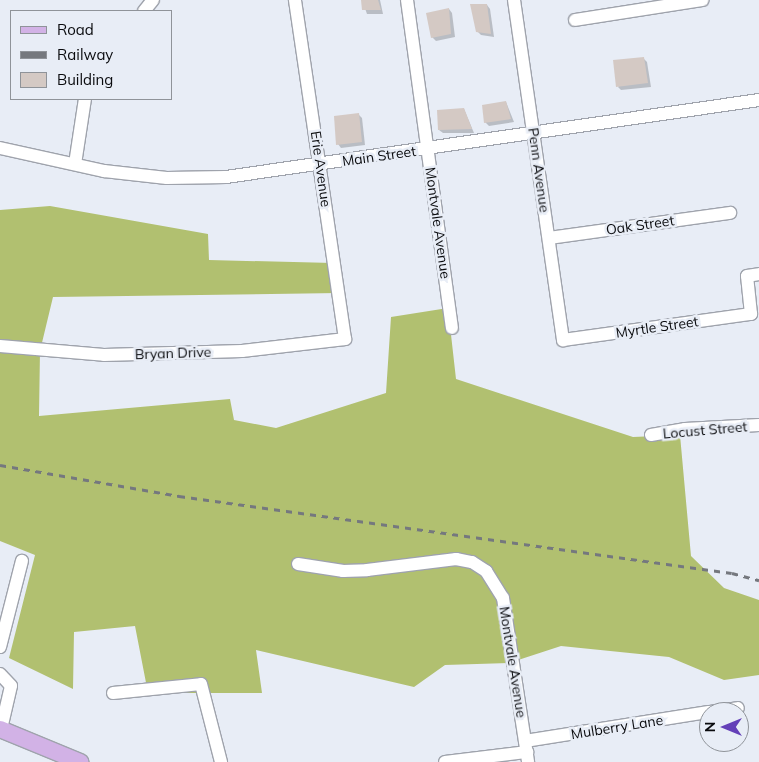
<!DOCTYPE html>
<html>
<head>
<meta charset="utf-8">
<style>
  body { margin:0 }
  #map { position:relative; width:759px; height:762px; overflow:hidden; background:#e8edf6; font-family:Mulish,sans-serif }
  div>[style] { position:absolute }
  [style*='--x'] { left:calc(var(--x)*1px); top:calc(var(--y)*1px); width:calc(var(--w)*1px); rotate:calc(var(--a)*1deg) }
  .forest>* { inset:0; background:#b1c070 }
  .shadow>* { inset:0; background:#0003 }
  .building>* { inset:0; background:#d4c9c4 }
  .roads { filter:drop-shadow(1px 0 #9fa3ac) drop-shadow(-1px 0 #9fa3ac) drop-shadow(0 1px #9fa3ac) drop-shadow(0 -1px #9fa3ac) }
  .minor>* { height:12px; margin:-6px; padding:0 6px; transform-origin:6px; border-radius:6px; background:#fff }
  .major>* { height:16px; margin:-8px; padding:0 8px; transform-origin:8px; border-radius:8px; background:#d2b2e6 }
  .rail>* { height:3px; margin-top:-1.5px; transform-origin:0; background:repeating-linear-gradient(90deg,#75787e 0 6px,transparent 0 12px) }
  span { translate:-50% -50%; white-space:nowrap; text-align:center; line-height:1.15; -webkit-text-stroke:5px #e8edf6; paint-order:stroke }
  .street-label { font-size:14px; color:#0a0b0e }
  .legend { position:absolute; left:10px; top:10px; width:162px; height:90px; box-sizing:border-box; background:#e8edf6; border:1px solid #8f9399; margin:0; padding:6px 9px; list-style:none; font-size:15px; color:#0a0b0e }
  .legend li { display:flex; align-items:center; gap:10px; height:25px }
  .legend b { width:25px; border:1px solid #8f9399 }
  .north { position:absolute; left:699px; top:702px; width:50px; height:50px; box-sizing:border-box; background:#e8edf6; border:1px solid #8f9399; border-radius:50%; rotate:270deg; font-size:14px; font-weight:700; line-height:20px; text-align:center; color:#0a0b0e }
  .north::after { content:''; display:block; margin:auto; width:18px; height:22px; background:#6440b8; clip-path:polygon(50% 0,100% 100%,50% 72%,0 100%) }
</style>
</head>
<body>
<div id="map">
  <div class="forest">
    <div style="clip-path:polygon(50px 206px,208px 234px,209px 260px,333px 263px,339px 293px,53px 297px,40px 351px,39px 416px,230px 399px,234px 420px,276px 428px,386px 393px,391px 317px,448px 308px,456px 379px,633px 437px,680px 435px,691px 556px,724px 588px,759px 600px,759px 675px,724px 680px,669px 657px,561px 646px,509px 663px,445px 665px,414px 687px,256px 650px,262px 693px,148px 693px,135px 626px,74px 632px,73px 689px,9px 658px,35px 555px,0 541px,0 210px)"></div>
  </div>
  <div class="shadow">
    <div style="clip-path:polygon(362px 0,380px 0,383px 14px,367px 14px)"></div>
    <div style="clip-path:polygon(487px 5px,490px 9px,494px 37px,481px 35px,477px 31px)"></div>
    <div style="clip-path:polygon(449px 9px,452px 13px,455px 37px,436px 41px,432px 37px)"></div>
    <div style="clip-path:polygon(643px 58px,647px 62px,651px 87px,621px 90px,618px 87px)"></div>
    <div style="clip-path:polygon(506px 102px,514px 122px,489px 126px,485px 122px)"></div>
    <div style="clip-path:polygon(464px 109px,474px 133px,443px 133px,439px 130px)"></div>
    <div style="clip-path:polygon(358px 114px,362px 118px,365px 145px,341px 148px,338px 144px)"></div>
  </div>
  <div class="building">
    <div style="clip-path:polygon(361px 0,378px 0,381px 10px,362px 10px)"></div>
    <div style="clip-path:polygon(470px 4px,487px 4px,491px 34px,476px 32px)"></div>
    <div style="clip-path:polygon(449px 8px,451px 34px,431px 38px,426px 13px)"></div>
    <div style="clip-path:polygon(644px 57px,648px 83px,616px 87px,613px 60px)"></div>
    <div style="clip-path:polygon(506px 101px,511px 119px,484px 123px,482px 105px)"></div>
    <div style="clip-path:polygon(464px 108px,472px 129px,438px 130px,437px 110px)"></div>
    <div style="clip-path:polygon(359px 113px,362px 142px,336px 145px,334px 116px)"></div>
  </div>
  <div class="roads">
    <div class="minor">
      <div style="--x:407;--y:0;--w:331;--a:82.2"></div>
      <div style="--x:514;--y:0;--w:344;--a:81.8"></div>
      <div style="--x:563;--y:340;--w:190;--a:-7.9"></div>
      <div style="--x:751;--y:314;--w:38;--a:-96"></div>
      <div style="--x:747;--y:276;--w:12;--a:-9"></div>
      <div style="--x:144;--y:11;--w:14;--a:-51"></div>
      <div style="--x:575;--y:20;--w:129;--a:-8.9"></div>
      <div style="--x:0;--y:148;--w:107;--a:12.5"></div>
      <div style="--x:104;--y:171;--w:63;--a:6.3"></div>
      <div style="--x:167;--y:178;--w:59;--a:-1"></div>
      <div style="--x:226;--y:177;--w:539;--a:-8.22"></div>
      <div style="--x:75;--y:164;--w:66;--a:-81.3"></div>
      <div style="--x:549;--y:238;--w:183;--a:-7.9"></div>
      <div style="--x:0;--y:346;--w:104;--a:4.9"></div>
      <div style="--x:104;--y:355;--w:138;--a:-1.7"></div>
      <div style="--x:242;--y:351;--w:104;--a:-6.6"></div>
      <div style="--x:345;--y:339;--w:343;--a:-98.4"></div>
      <div style="--x:651;--y:435;--w:35;--a:-10"></div>
      <div style="--x:685;--y:429;--w:74;--a:-3.1"></div>
      <div style="--x:298;--y:564;--w:46;--a:8.8"></div>
      <div style="--x:343;--y:571;--w:24;--a:-2"></div>
      <div style="--x:367;--y:570;--w:90;--a:-7"></div>
      <div style="--x:456;--y:559;--w:16;--a:11"></div>
      <div style="--x:472;--y:562;--w:17;--a:33"></div>
      <div style="--x:486;--y:571;--w:32;--a:58"></div>
      <div style="--x:503;--y:598;--w:166;--a:81.3"></div>
      <div style="--x:0;--y:647;--w:89;--a:-75.7"></div>
      <div style="--x:0;--y:674;--w:16;--a:47"></div>
      <div style="--x:11;--y:686;--w:44;--a:103.1"></div>
      <div style="--x:113;--y:693;--w:88;--a:-5.8"></div>
      <div style="--x:201;--y:684;--w:81;--a:75.6"></div>
      <div style="--x:710;--y:712;--w:28;--a:-8"></div>
      <div style="--x:525;--y:741;--w:186;--a:-9"></div>
      <div style="--x:445;--y:762;--w:83;--a:-7"></div>
    </div>
    <div class="major">
      <div style="--x:0;--y:729;--w:87;--a:22.4"></div>
    </div>
  </div>
  <div class="rail">
    <div style="--x:0;--y:465;--w:182;--a:9.8"></div>
    <div style="--x:179;--y:496;--w:558;--a:7.93"></div>
    <div style="--x:732;--y:573;--w:28;--a:15"></div>
  </div>
  <div class="street-label">
    <span style="left:379px;top:156px;rotate:-8deg">Main Street</span>
    <span style="left:321px;top:169px;rotate:82deg">Erie Avenue</span>
    <span style="left:539px;top:170px;rotate:82deg">Penn Avenue</span>
    <span style="left:438px;top:223px;rotate:82deg">Montvale Avenue</span>
    <span style="left:640px;top:225px;rotate:-8deg">Oak Street</span>
    <span style="left:657px;top:327px;rotate:-8deg">Myrtle Street</span>
    <span style="left:173px;top:353px;rotate:-2deg">Bryan Drive</span>
    <span style="left:705px;top:430px;rotate:-5deg">Locust Street</span>
    <span style="left:513px;top:662px;rotate:81deg">Montvale Avenue</span>
    <span style="left:617px;top:727px;rotate:-9deg">Mulberry Lane</span>
  </div>
  <ul class="legend">
  <li><b style="height:6px;background:#d2b2e6"></b>Road</li>
  <li><b style="height:6px;background:#75787e"></b>Railway</li>
  <li><b style="height:14px;background:#d4c9c4"></b>Building</li>
  </ul>
  <div class="north">N</div>
</div>
</body>
</html>
